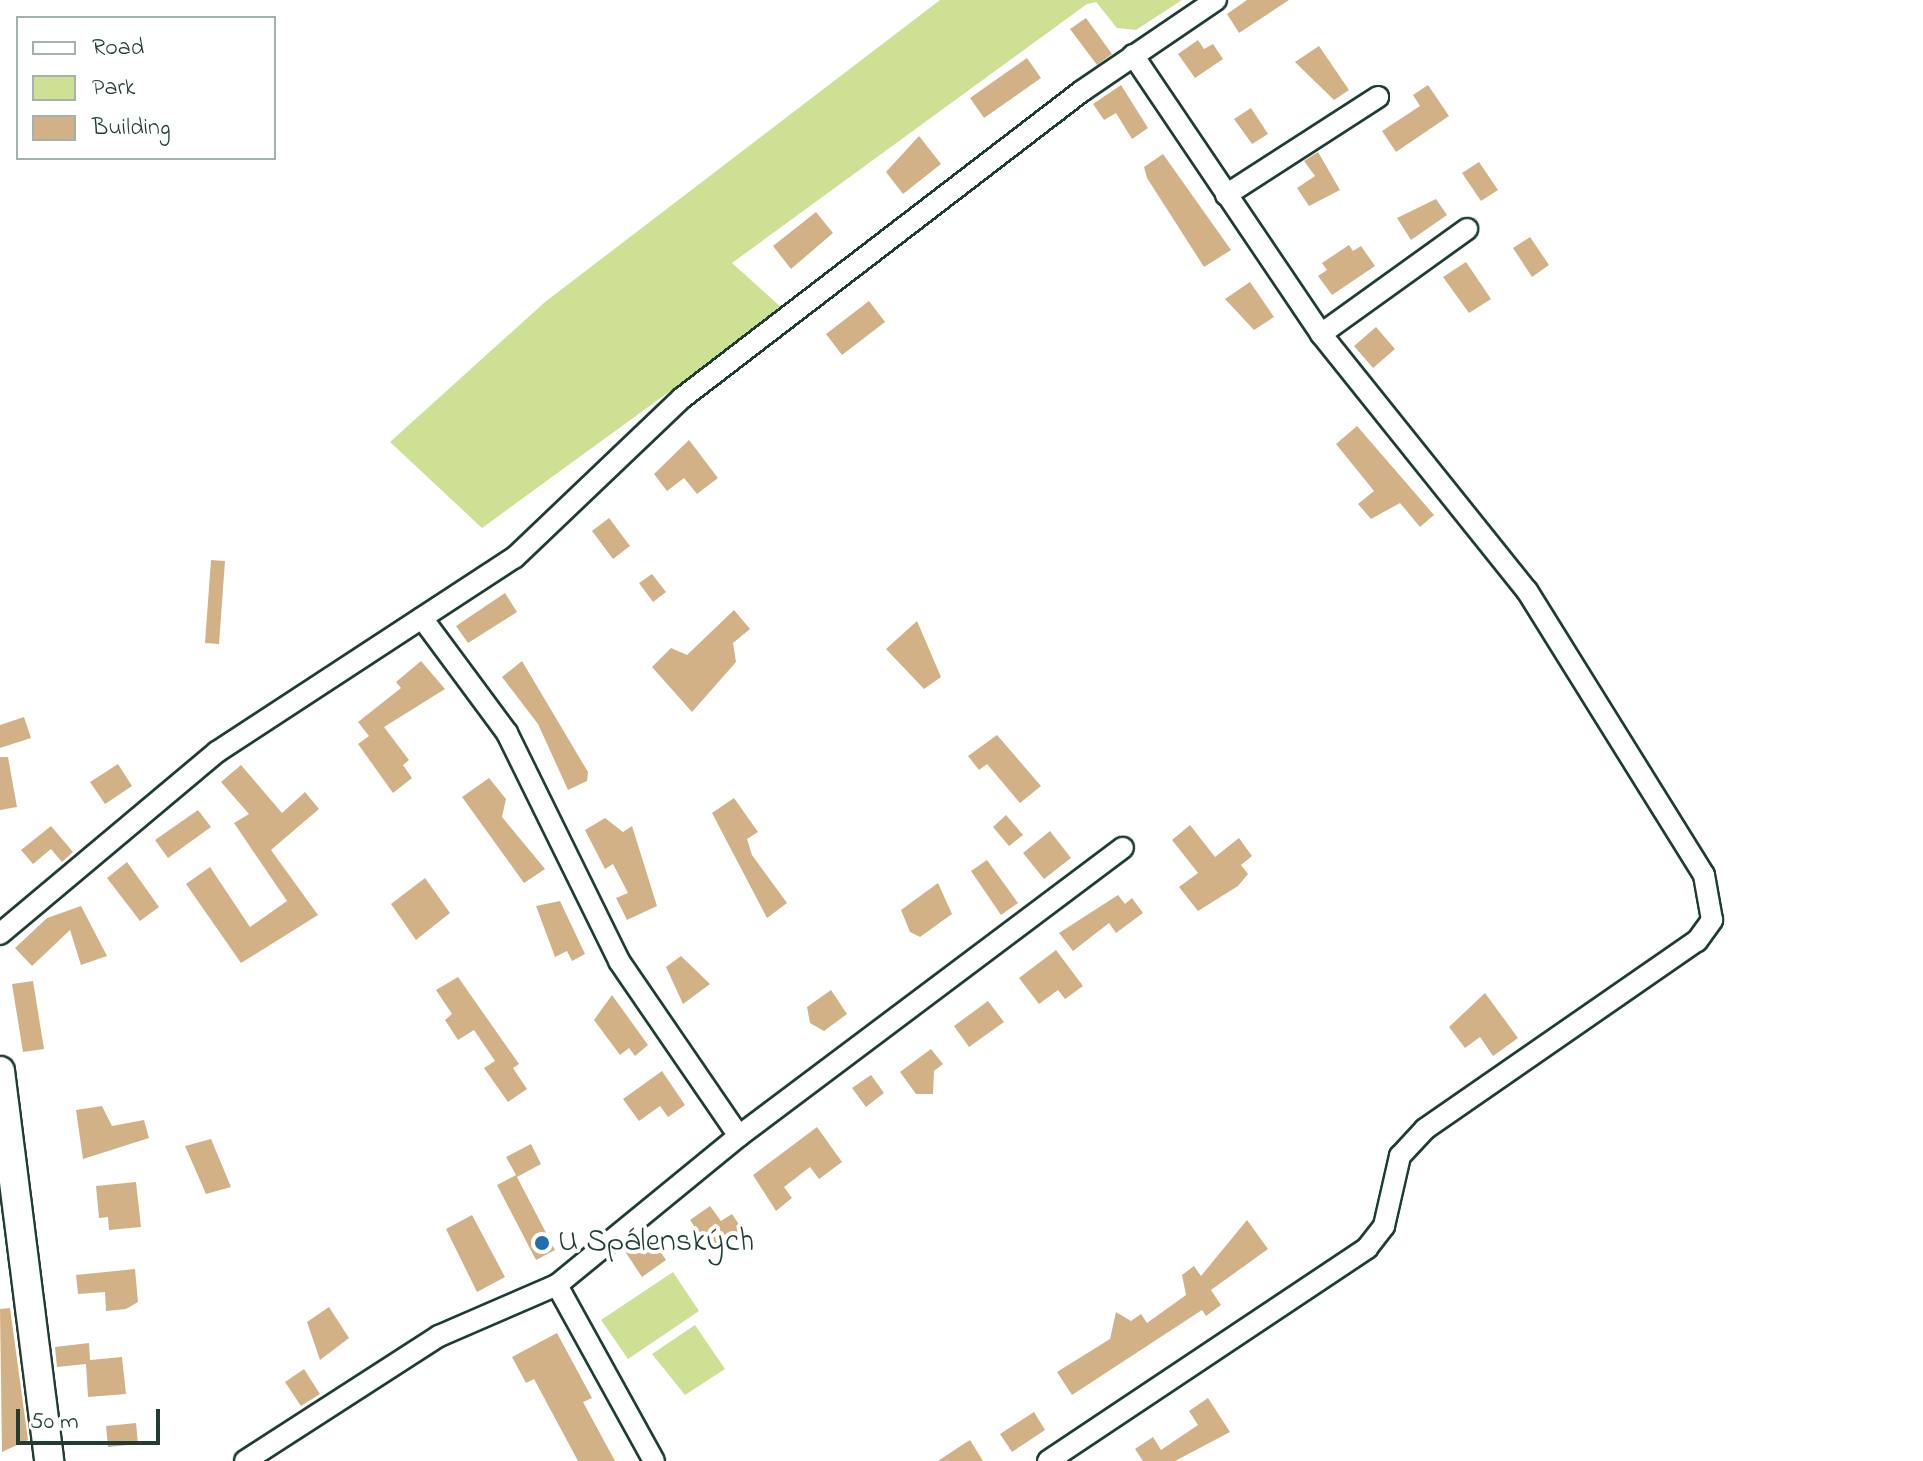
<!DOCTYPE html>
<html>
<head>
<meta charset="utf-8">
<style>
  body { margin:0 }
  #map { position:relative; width:1923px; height:1461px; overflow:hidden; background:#fff; font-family:"Indie Flower",sans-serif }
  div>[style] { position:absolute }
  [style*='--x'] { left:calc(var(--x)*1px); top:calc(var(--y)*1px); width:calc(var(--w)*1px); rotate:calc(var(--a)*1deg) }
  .green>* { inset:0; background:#cee094 }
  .building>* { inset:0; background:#d3b186 }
  .roads { filter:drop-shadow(2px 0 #1f3d34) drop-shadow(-2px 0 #1f3d34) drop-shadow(0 2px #1f3d34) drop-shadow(0 -2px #1f3d34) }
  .street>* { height:20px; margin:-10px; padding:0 10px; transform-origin:10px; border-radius:10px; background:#fff }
  .secondary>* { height:28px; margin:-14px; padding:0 14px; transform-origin:14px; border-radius:14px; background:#fff }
  .dots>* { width:22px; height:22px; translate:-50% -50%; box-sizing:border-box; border:4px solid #fff; border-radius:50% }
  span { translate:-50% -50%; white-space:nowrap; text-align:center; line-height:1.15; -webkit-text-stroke:8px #fff; paint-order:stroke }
  .poi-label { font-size:32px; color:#1f3d34 }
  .left { translate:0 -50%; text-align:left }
  .legend { position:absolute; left:16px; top:16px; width:260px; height:144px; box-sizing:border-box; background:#fff; border:2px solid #a5b1ae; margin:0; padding:10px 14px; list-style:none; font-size:24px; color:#1f3d34 }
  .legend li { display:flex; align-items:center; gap:16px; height:40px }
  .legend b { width:40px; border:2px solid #a5b1ae }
  .scale { position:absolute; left:16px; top:1409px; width:144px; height:36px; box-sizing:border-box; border:4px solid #1f3d34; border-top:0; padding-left:10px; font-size:24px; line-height:28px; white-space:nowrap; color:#1f3d34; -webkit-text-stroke:6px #fff; paint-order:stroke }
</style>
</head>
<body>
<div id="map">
  <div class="green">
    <div style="clip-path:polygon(940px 0,1182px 0,1136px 30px,1117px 28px,1096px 2px,1087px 4px,732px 263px,783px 309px,482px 528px,390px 442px,545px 302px)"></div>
    <div style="clip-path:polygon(673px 1272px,699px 1311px,628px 1359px,601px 1320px)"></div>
    <div style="clip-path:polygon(695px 1325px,725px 1369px,685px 1395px,652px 1354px)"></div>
  </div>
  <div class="building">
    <div style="clip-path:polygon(1247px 0,1289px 0,1239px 33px,1227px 14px)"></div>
    <div style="clip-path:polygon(1086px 18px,1112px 54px,1097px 65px,1070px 29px)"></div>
    <div style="clip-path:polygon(1198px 40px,1204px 49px,1213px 44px,1223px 59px,1195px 78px,1178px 54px)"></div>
    <div style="clip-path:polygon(1319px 46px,1349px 90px,1334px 100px,1295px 62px)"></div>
    <div style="clip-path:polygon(1027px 58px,1041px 78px,984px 118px,970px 98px)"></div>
    <div style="clip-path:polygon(1121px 85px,1148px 128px,1132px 139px,1116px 113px,1104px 120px,1093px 104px)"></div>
    <div style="clip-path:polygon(1428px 85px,1449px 116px,1396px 152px,1382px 131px,1420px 106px,1413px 95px)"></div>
    <div style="clip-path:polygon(1251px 108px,1268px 134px,1252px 144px,1234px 119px)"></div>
    <div style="clip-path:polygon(919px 136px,941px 164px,903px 194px,886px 172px)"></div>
    <div style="clip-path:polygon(1318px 152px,1340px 190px,1309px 206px,1297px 188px,1315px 176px,1304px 161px)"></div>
    <div style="clip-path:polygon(1163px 154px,1231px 250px,1204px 267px,1147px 178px,1144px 167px)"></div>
    <div style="clip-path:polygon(1479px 162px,1498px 190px,1481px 201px,1462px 173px)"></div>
    <div style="clip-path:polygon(1436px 199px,1447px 215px,1411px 240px,1397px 218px)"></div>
    <div style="clip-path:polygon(816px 212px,833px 233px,791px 269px,773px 246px)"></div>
    <div style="clip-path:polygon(1530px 237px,1549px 265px,1532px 277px,1513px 248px)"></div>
    <div style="clip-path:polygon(1349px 245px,1353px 251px,1361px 246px,1375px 266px,1332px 295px,1318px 276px,1327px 270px,1322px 263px)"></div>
    <div style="clip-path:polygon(1466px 262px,1491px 299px,1469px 313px,1443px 277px)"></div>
    <div style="clip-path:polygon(1250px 282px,1274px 317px,1254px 330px,1225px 299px)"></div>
    <div style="clip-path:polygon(869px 301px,885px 322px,842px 355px,826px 334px)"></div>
    <div style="clip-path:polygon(1376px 327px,1395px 349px,1373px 368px,1354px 346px)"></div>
    <div style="clip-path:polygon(1357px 426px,1434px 515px,1420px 527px,1400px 503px,1371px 519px,1358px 504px,1374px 491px,1336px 444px)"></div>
    <div style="clip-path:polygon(689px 440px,718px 478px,697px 494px,684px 478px,667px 491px,654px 474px)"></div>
    <div style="clip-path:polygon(609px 518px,630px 546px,613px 559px,592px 531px)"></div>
    <div style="clip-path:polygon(211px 560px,225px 561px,219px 644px,205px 643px)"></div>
    <div style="clip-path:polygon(652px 574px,666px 592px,653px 602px,639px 583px)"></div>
    <div style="clip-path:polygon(505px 593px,517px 612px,468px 643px,456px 626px)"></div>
    <div style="clip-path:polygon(734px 610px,750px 629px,733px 643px,736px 662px,692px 712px,652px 667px,671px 648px,687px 655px)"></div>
    <div style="clip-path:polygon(917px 621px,941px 677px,924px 689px,886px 649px)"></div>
    <div style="clip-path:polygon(421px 661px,445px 689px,384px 727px,409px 760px,403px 765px,412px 778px,393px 793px,358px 744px,369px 736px,358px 722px,401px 688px,396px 682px)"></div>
    <div style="clip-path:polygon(522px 661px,588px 772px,587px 781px,568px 790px,538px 724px,502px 677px)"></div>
    <div style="clip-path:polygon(24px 717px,31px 738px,0 748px,0 725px)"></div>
    <div style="clip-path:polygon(997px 735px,1041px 786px,1020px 803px,987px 764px,979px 770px,968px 756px)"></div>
    <div style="clip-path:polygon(0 757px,8px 757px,17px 807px,0 810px)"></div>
    <div style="clip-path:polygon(118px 764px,132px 786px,105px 804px,90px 782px)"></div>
    <div style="clip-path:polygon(241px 765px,282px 813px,305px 792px,319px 809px,271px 850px,318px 915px,241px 963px,186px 884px,210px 867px,250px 927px,287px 901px,234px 823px,249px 814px,221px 782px)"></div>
    <div style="clip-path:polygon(489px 778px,506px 799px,502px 817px,545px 869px,524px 883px,462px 797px)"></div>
    <div style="clip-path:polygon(734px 798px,758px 832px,747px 839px,752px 855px,787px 903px,767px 918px,712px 813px)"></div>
    <div style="clip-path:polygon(198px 810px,211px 827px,168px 858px,155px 840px)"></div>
    <div style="clip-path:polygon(1006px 815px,1023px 835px,1009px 846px,993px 827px)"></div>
    <div style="clip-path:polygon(605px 818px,623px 832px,632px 826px,657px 906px,627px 920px,616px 898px,628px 893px,613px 864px,605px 869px,585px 830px)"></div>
    <div style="clip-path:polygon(1190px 825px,1215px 857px,1239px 838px,1252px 856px,1241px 865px,1248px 874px,1238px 886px,1198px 911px,1179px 887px,1198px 873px,1172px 840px)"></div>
    <div style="clip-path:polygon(51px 826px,73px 852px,62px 862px,51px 849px,33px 864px,21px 850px)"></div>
    <div style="clip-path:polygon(1050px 831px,1071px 858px,1044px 879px,1023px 853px)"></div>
    <div style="clip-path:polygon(987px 860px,1018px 903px,1001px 915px,971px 871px)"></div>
    <div style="clip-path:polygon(127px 862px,159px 907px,140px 921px,107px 878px)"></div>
    <div style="clip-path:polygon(425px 878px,450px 913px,416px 940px,391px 904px)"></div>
    <div style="clip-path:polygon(938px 883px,952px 914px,920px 937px,910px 932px,901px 910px)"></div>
    <div style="clip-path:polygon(1118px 895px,1125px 904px,1132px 898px,1143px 913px,1116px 933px,1109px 923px,1073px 951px,1059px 933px)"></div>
    <div style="clip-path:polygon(560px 901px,585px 954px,572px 961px,567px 951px,555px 957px,536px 906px)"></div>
    <div style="clip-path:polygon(81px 906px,107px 956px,81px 965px,70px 930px,32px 966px,15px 948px,47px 918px)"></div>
    <div style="clip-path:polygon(1056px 950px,1083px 986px,1065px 999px,1058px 990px,1039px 1004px,1019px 978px)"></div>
    <div style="clip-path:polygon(681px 956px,710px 984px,683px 1004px,666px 967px)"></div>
    <div style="clip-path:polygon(458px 977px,519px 1064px,513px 1068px,527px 1089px,508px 1102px,484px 1068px,495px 1061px,474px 1030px,458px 1040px,445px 1020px,452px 1014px,436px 990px)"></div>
    <div style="clip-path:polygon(33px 981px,44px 1049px,23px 1052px,12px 984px)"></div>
    <div style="clip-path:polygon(831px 990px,847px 1014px,824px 1031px,810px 1023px,807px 1007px)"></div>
    <div style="clip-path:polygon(1485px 993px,1518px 1038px,1493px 1056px,1480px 1037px,1465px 1048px,1449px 1027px)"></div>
    <div style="clip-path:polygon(612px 995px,648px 1045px,635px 1056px,629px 1048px,620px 1055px,594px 1020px)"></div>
    <div style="clip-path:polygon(988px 1001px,1004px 1022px,969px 1047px,954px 1026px)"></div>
    <div style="clip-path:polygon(931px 1049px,943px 1064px,934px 1071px,933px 1094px,916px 1094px,900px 1072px)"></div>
    <div style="clip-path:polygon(662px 1071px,685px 1105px,668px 1117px,660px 1106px,639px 1121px,623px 1099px)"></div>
    <div style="clip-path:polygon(871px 1075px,884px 1093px,866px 1107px,852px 1088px)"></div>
    <div style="clip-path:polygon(102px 1106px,112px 1126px,144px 1120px,149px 1138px,83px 1159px,76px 1110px)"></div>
    <div style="clip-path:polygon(817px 1127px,842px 1162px,819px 1179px,810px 1167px,784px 1187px,792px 1198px,776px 1211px,753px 1175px)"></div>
    <div style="clip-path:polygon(211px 1139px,231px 1187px,206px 1194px,185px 1146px)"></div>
    <div style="clip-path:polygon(531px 1144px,541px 1164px,517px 1177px,555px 1250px,536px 1260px,497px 1185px,516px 1175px,506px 1157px)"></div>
    <div style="clip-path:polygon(136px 1182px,141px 1227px,109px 1230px,108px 1217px,99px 1218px,96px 1186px)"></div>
    <div style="clip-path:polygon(710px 1206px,721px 1221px,732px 1214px,742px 1229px,710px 1250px,690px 1220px)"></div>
    <div style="clip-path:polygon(472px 1215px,505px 1277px,477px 1292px,446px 1229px)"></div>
    <div style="clip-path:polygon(1247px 1220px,1268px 1249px,1211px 1290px,1221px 1305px,1206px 1316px,1202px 1310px,1072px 1395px,1057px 1372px,1110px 1339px,1116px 1312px,1131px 1321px,1141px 1314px,1147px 1323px,1186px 1295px,1182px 1275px,1194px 1266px,1201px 1276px)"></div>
    <div style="clip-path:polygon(648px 1234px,666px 1260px,642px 1277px,624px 1250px)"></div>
    <div style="clip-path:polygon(135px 1269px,138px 1302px,126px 1309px,106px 1311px,105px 1292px,78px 1294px,76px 1275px)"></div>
    <div style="clip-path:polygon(329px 1307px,349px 1338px,320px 1360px,307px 1322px)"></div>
    <div style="clip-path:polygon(10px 1308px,28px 1440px,2px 1452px,0 1309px)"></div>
    <div style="clip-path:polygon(557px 1333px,592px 1398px,583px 1402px,615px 1461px,578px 1461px,534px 1379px,526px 1383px,512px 1357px)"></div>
    <div style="clip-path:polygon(89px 1343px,90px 1360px,122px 1357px,126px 1394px,88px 1397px,86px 1364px,57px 1367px,55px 1347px)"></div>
    <div style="clip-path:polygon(304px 1369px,320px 1394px,301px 1406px,285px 1382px)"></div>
    <div style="clip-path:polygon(1208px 1398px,1230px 1432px,1175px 1461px,1143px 1461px,1135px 1449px,1153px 1437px,1161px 1450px,1198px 1425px,1189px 1411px)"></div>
    <div style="clip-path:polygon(1034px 1412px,1045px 1430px,1012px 1452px,1000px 1434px)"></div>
    <div style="clip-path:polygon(136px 1423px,138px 1444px,108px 1447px,106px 1426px)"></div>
    <div style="clip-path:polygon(970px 1440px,983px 1461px,938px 1461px,962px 1445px)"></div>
  </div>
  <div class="roads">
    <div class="street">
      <div style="--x:1133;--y:55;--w:336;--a:56"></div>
      <div style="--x:1321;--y:334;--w:180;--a:-35.7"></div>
      <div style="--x:1226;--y:195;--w:181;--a:-32.8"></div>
      <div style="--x:422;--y:618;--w:143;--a:53.5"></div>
      <div style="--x:507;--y:733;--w:254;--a:63.8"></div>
      <div style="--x:619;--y:961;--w:212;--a:55.6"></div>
      <div style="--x:0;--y:934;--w:283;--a:-40"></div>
      <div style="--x:217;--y:752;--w:355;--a:-33.2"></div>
      <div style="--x:514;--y:558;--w:232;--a:-43.6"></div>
      <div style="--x:682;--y:398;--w:504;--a:-37.51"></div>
      <div style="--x:1082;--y:91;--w:162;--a:-34.2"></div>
      <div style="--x:245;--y:1461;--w:231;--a:-32.8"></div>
      <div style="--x:439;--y:1336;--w:129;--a:-23.4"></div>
      <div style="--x:654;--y:1461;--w:201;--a:-118.9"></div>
      <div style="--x:557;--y:1285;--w:235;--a:-39.3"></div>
      <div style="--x:739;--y:1136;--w:480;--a:-36.9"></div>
      <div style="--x:1048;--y:1461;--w:384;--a:-33.7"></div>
      <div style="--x:1367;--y:1248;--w:28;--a:-52"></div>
      <div style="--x:1384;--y:1226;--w:72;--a:-77.1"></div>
      <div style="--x:1400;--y:1156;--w:37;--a:-47"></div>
      <div style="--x:1425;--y:1129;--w:331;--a:-34.7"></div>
      <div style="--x:1697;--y:941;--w:26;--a:-54"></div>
      <div style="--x:1712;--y:920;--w:46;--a:-100.1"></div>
      <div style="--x:1704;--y:875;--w:335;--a:-121.9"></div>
      <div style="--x:1527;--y:591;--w:329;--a:-128.7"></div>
    </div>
    <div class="secondary">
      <div style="--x:0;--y:1071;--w:393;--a:82.8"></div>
    </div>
  </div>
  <div class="dots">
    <div style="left:542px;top:1243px;background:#1f6fb2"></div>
  </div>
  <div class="poi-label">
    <span class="left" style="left:558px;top:1243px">U Spálenských</span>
  </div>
  <ul class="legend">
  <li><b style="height:10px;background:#fff"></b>Road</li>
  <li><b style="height:22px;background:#cee094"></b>Park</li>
  <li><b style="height:22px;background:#d3b186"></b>Building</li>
  </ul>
  <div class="scale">50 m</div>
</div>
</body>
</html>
